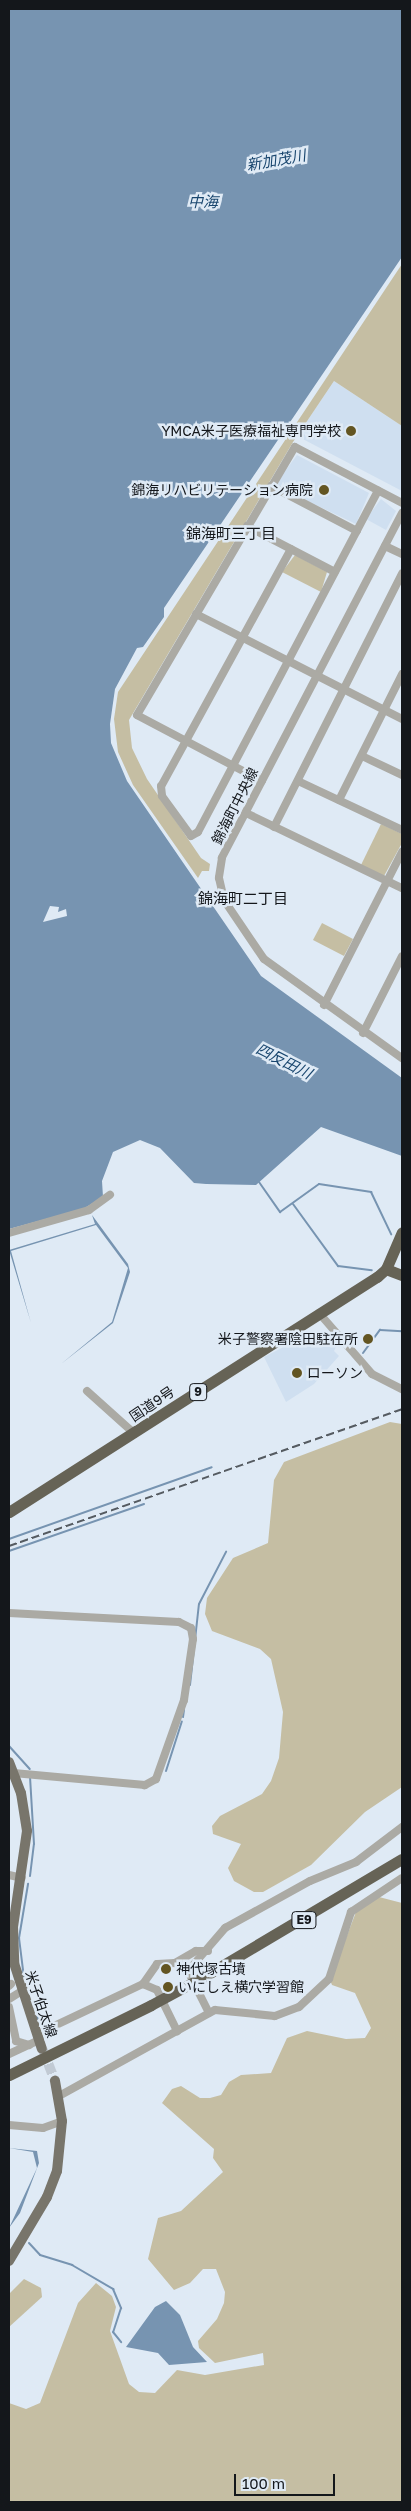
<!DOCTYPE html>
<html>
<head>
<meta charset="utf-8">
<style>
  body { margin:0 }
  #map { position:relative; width:411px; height:2511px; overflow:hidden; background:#dfeaf5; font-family:"Golos Text","Noto Sans JP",sans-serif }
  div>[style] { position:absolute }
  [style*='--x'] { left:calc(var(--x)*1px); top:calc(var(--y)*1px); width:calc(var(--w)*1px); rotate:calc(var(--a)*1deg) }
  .built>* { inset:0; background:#cfdff0 }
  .green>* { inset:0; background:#c5bea3 }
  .water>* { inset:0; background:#7794b1 }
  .stream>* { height:2px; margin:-1px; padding:0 1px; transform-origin:1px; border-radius:1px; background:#7794b1 }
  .major-tunnel>* { height:10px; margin-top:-5px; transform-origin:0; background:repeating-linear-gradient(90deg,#c1cad4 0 10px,transparent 0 15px) }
  .minor>* { height:8px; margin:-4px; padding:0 4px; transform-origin:4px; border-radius:4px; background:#abaaa4 }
  .major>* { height:10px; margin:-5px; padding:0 5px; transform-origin:5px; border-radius:5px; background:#78756b }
  .highway>* { height:11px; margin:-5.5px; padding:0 5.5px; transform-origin:5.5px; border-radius:5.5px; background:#666356 }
  .rail>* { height:2px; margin-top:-1px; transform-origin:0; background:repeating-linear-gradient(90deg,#555b61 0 8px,transparent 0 12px) }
  .highway-bridge>* { height:11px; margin:-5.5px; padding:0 5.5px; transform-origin:5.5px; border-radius:5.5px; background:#666356 }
  .dots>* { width:14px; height:14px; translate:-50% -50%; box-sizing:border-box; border:2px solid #dfeaf5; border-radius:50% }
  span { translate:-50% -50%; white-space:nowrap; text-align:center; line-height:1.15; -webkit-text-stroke:5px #dfeaf5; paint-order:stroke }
  .shield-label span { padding:1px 4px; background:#dfeaf5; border:1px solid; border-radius:4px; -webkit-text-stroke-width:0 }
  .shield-label { font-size:12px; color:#14171b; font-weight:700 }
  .poi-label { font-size:14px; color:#14171b }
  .right { translate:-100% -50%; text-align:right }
  .left { translate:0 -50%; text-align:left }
  .street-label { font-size:14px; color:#14171b }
  .water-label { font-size:15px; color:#19466e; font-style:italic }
  .neighbourhood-label { font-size:15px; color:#14171b }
  .frame { position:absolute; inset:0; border:10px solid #14171b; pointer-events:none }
  .scale { position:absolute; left:234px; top:2474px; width:101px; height:22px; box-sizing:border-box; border:2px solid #14171b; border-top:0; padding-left:6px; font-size:15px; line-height:18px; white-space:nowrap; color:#14171b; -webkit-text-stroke:4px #dfeaf5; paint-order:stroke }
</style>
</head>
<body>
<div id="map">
  <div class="built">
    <div style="clip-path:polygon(334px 381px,402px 426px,402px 491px,297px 436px)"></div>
    <div style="clip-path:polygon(297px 455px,369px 493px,356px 524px,278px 487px,277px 482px)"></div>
    <div style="clip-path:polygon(381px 499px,396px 511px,386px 530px,366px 519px)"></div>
    <div style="clip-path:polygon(315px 1331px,337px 1345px,334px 1351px,339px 1356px,314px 1384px,286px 1402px,264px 1357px)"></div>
  </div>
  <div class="green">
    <div style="clip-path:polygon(402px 264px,402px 426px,334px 381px,293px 442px,129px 720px,132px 748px,147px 779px,201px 858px,210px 864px,209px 871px,202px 871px,198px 878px,133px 785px,118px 752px,114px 719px,118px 692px)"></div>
    <div style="clip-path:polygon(295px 555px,327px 572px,321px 592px,282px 572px)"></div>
    <div style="clip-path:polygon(381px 824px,402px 834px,402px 843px,384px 876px,361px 865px)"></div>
    <div style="clip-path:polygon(322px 923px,353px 939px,344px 956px,313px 940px)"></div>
    <div style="clip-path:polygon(390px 1422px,402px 1424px,402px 1787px,365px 1812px,311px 1865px,263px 1892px,254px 1892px,234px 1881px,228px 1868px,241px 1844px,213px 1834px,212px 1826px,220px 1816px,262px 1794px,271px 1781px,279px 1758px,283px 1712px,271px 1659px,260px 1649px,212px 1631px,205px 1614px,207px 1598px,233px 1558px,268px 1543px,274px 1480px,284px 1462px)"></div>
    <div style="clip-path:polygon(379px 1897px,402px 1903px,402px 2502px,9px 2502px,9px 2403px,26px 2409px,40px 2403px,78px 2303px,96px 2283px,112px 2296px,116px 2307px,110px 2331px,129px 2384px,139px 2392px,155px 2393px,177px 2370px,205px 2375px,264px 2365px,263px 2353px,215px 2363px,199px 2348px,198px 2341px,217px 2319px,224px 2303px,225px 2292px,216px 2269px,203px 2269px,190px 2283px,174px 2290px,148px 2259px,158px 2218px,181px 2211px,223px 2172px,213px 2158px,214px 2149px,162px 2103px,172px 2089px,181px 2086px,200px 2098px,210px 2098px,221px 2095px,229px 2082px,241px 2075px,271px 2073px,287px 2038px,307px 2031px,346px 2039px,365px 2038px,371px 2028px,355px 1993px,332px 1985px,330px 1980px,356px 1912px)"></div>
    <div style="clip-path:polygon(24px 2279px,41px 2288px,42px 2297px,9px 2327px,9px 2294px)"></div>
  </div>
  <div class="water">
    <div style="clip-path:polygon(evenodd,9px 9px,402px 9px,402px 257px,164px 608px,164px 617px,143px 647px,137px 648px,115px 689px,110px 724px,111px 743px,127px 781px,261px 976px,402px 1078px,402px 1156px,321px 1127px,256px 1185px,206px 1184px,194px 1183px,160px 1148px,140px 1140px,113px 1152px,102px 1181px,103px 1197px,83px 1209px,9px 1229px,9px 9px,50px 906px,59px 907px,58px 912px,66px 909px,67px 916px,43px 922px,50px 906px)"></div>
    <div style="clip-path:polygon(92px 1215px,128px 1264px,130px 1272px,113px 1323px,61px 1364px,112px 1322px,128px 1268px,96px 1225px,11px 1251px,31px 1323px,9px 1250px,95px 1224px)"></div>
    <div style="clip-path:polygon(9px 2148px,37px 2151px,39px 2163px,20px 2213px,9px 2228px,37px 2168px,33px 2152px)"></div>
    <div style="clip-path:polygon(166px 2301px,180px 2315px,193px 2347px,207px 2362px,169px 2365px,158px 2353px,126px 2347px,155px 2307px)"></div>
  </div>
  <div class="stream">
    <div style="--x:259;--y:1182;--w:37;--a:55"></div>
    <div style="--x:280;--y:1212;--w:48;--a:-35.7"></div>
    <div style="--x:319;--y:1184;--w:53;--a:8.7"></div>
    <div style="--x:371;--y:1192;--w:47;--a:64.5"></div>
    <div style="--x:293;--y:1204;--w:77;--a:54"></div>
    <div style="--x:338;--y:1266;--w:34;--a:7"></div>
    <div style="--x:363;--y:1353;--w:29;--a:-54"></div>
    <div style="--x:380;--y:1330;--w:22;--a:3"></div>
    <div style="--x:9;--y:1539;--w:215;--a:-19.5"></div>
    <div style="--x:9;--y:1551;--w:143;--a:-19.2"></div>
    <div style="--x:190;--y:1685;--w:81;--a:-83.7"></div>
    <div style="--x:199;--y:1604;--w:59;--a:-62.6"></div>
    <div style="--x:183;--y:1717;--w:7;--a:-82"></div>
    <div style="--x:9;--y:1746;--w:31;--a:48"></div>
    <div style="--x:166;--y:1771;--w:52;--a:-72.3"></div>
    <div style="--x:30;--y:1876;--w:32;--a:-83"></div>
    <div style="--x:34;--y:1844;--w:67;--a:-93.4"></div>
    <div style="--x:24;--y:1978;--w:40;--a:-97.1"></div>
    <div style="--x:19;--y:1938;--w:55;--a:-80.5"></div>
    <div style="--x:33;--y:2007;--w:15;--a:67"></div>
    <div style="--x:29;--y:2243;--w:16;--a:47"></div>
    <div style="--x:40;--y:2255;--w:34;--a:17"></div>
    <div style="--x:72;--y:2265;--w:48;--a:30.3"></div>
    <div style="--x:113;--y:2289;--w:21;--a:67"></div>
    <div style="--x:121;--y:2308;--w:25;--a:108"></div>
    <div style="--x:113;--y:2332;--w:13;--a:51"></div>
  </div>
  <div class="major-tunnel">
    <div style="--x:43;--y:2050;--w:33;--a:69"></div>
  </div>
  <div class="minor">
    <div style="--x:271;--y:486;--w:97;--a:27.6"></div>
    <div style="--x:402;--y:513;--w:389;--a:117.6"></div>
    <div style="--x:222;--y:858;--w:20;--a:99"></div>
    <div style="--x:219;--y:878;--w:23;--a:77"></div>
    <div style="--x:224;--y:900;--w:71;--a:55.9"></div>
    <div style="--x:264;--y:959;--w:170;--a:35.7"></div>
    <div style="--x:247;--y:526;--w:99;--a:27.6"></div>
    <div style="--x:385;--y:546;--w:19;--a:25"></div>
    <div style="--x:291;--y:549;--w:270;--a:118.7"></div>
    <div style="--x:161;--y:786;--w:10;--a:84"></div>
    <div style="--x:162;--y:796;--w:49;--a:54.1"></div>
    <div style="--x:191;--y:836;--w:8;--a:-30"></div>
    <div style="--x:198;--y:832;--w:386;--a:-62.2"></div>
    <div style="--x:196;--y:614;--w:231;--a:27"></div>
    <div style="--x:362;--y:756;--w:44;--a:25.4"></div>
    <div style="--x:262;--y:781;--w:141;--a:-152.2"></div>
    <div style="--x:137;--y:715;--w:311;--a:-59.5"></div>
    <div style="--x:295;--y:447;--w:121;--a:27.6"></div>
    <div style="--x:298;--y:781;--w:115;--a:25.2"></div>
    <div style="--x:339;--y:800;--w:141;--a:-63.4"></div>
    <div style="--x:246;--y:813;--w:173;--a:25.7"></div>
    <div style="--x:274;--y:827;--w:284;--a:-63.2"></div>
    <div style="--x:324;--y:1005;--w:172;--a:-63"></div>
    <div style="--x:363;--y:1033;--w:86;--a:-63.1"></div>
    <div style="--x:9;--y:1233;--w:83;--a:-16"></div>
    <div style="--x:89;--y:1210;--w:26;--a:-36"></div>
    <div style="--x:319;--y:1313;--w:81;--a:49"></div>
    <div style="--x:372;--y:1374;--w:34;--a:27"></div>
    <div style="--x:87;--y:1391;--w:64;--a:41.9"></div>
    <div style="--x:9;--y:1613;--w:170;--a:3"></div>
    <div style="--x:179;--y:1622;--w:13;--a:27"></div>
    <div style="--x:191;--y:1628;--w:11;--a:80"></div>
    <div style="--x:193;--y:1639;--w:62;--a:98.4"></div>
    <div style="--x:184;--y:1700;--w:84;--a:109.5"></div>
    <div style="--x:156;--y:1779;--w:13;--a:151"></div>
    <div style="--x:145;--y:1785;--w:132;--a:-174.8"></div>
    <div style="--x:9;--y:1875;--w:13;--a:13"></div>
    <div style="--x:143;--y:1984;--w:24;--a:-55"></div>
    <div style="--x:157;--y:1964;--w:18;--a:-3"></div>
    <div style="--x:175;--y:1963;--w:24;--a:-30"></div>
    <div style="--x:196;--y:1951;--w:12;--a:0"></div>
    <div style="--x:9;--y:1986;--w:3;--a:-45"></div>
    <div style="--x:9;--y:1999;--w:13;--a:-32"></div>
    <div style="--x:9;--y:2007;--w:35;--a:78"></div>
    <div style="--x:16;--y:2041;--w:14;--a:17"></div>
    <div style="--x:209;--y:2013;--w:47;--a:-116.6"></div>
    <div style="--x:188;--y:1971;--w:57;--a:-49.3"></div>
    <div style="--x:225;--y:1928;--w:97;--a:-28.9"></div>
    <div style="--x:310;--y:1881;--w:50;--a:-22.4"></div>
    <div style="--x:356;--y:1862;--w:58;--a:-37.3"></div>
    <div style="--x:37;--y:2034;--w:117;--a:-25.3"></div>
    <div style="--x:143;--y:1984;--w:15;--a:23"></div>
    <div style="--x:157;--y:1990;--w:46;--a:64"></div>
    <div style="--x:9;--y:2054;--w:33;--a:-25"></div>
    <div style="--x:59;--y:2096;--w:178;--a:-28.9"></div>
    <div style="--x:215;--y:2010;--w:60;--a:5.7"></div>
    <div style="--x:275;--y:2016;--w:26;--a:-21"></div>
    <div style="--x:299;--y:2007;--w:41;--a:-43"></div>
    <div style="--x:329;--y:1979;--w:71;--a:-71.8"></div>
    <div style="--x:351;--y:1912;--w:61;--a:-33.7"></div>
    <div style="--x:9;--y:2125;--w:34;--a:5"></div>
    <div style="--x:43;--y:2128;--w:20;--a:-20"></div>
  </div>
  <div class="major">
    <div style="--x:9;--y:1762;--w:33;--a:69"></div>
    <div style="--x:21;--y:1793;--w:38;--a:81"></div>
    <div style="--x:27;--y:1831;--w:97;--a:98.3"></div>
    <div style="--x:13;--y:1927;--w:36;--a:88"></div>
    <div style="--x:14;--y:1963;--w:90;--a:72"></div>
    <div style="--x:9;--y:2261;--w:74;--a:-59.3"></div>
    <div style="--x:47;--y:2197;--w:28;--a:-69"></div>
    <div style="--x:57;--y:2171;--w:50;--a:-84.3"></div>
    <div style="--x:62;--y:2121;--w:41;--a:-99.9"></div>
  </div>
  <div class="highway">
    <div style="--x:386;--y:1269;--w:17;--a:21"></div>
    <div style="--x:9;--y:1512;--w:437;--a:-32.6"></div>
    <div style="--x:377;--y:1277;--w:12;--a:-42"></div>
    <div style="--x:386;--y:1269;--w:40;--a:-66.6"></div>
    <div style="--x:203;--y:1977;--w:231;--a:-30.7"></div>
    <div style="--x:9;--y:2075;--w:158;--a:-26.2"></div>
  </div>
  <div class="rail">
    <div style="--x:9;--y:1546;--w:416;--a:-19.2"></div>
  </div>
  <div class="highway-bridge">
    <div style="--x:151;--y:2005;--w:59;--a:-28.3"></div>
  </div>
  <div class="dots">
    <div style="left:351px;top:431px;background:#635522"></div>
    <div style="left:324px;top:490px;background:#635522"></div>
    <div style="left:368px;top:1339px;background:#635522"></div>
    <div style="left:297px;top:1373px;background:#635522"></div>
    <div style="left:166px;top:1969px;background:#635522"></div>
    <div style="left:168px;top:1987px;background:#635522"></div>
  </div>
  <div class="shield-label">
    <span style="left:198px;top:1392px">9</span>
    <span style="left:304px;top:1920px">E9</span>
  </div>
  <div class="poi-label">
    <span class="right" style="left:341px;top:431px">YMCA米子医療福祉専門学校</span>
    <span class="right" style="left:313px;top:490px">錦海リハビリテーション病院</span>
    <span class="right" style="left:358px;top:1339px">米子警察署陰田駐在所</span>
    <span class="left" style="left:307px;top:1373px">ローソン</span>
    <span class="left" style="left:176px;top:1969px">神代塚古墳</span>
    <span class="left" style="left:178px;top:1987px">いにしえ横穴学習館</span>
  </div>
  <div class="street-label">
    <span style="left:235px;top:806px;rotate:-63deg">錦海町中央線</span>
    <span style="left:152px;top:1404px;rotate:-34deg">国道9号</span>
    <span style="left:41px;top:2004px;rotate:71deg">米子伯太線</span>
  </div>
  <div class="water-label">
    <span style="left:276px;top:160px;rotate:-10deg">新加茂川</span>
    <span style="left:203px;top:202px">中海</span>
    <span style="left:284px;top:1061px;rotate:27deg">四反田川</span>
  </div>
  <div class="neighbourhood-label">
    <span style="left:231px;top:534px">錦海町三丁目</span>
    <span style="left:243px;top:899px">錦海町二丁目</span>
  </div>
  <div class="frame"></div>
  <div class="scale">100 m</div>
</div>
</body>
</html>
